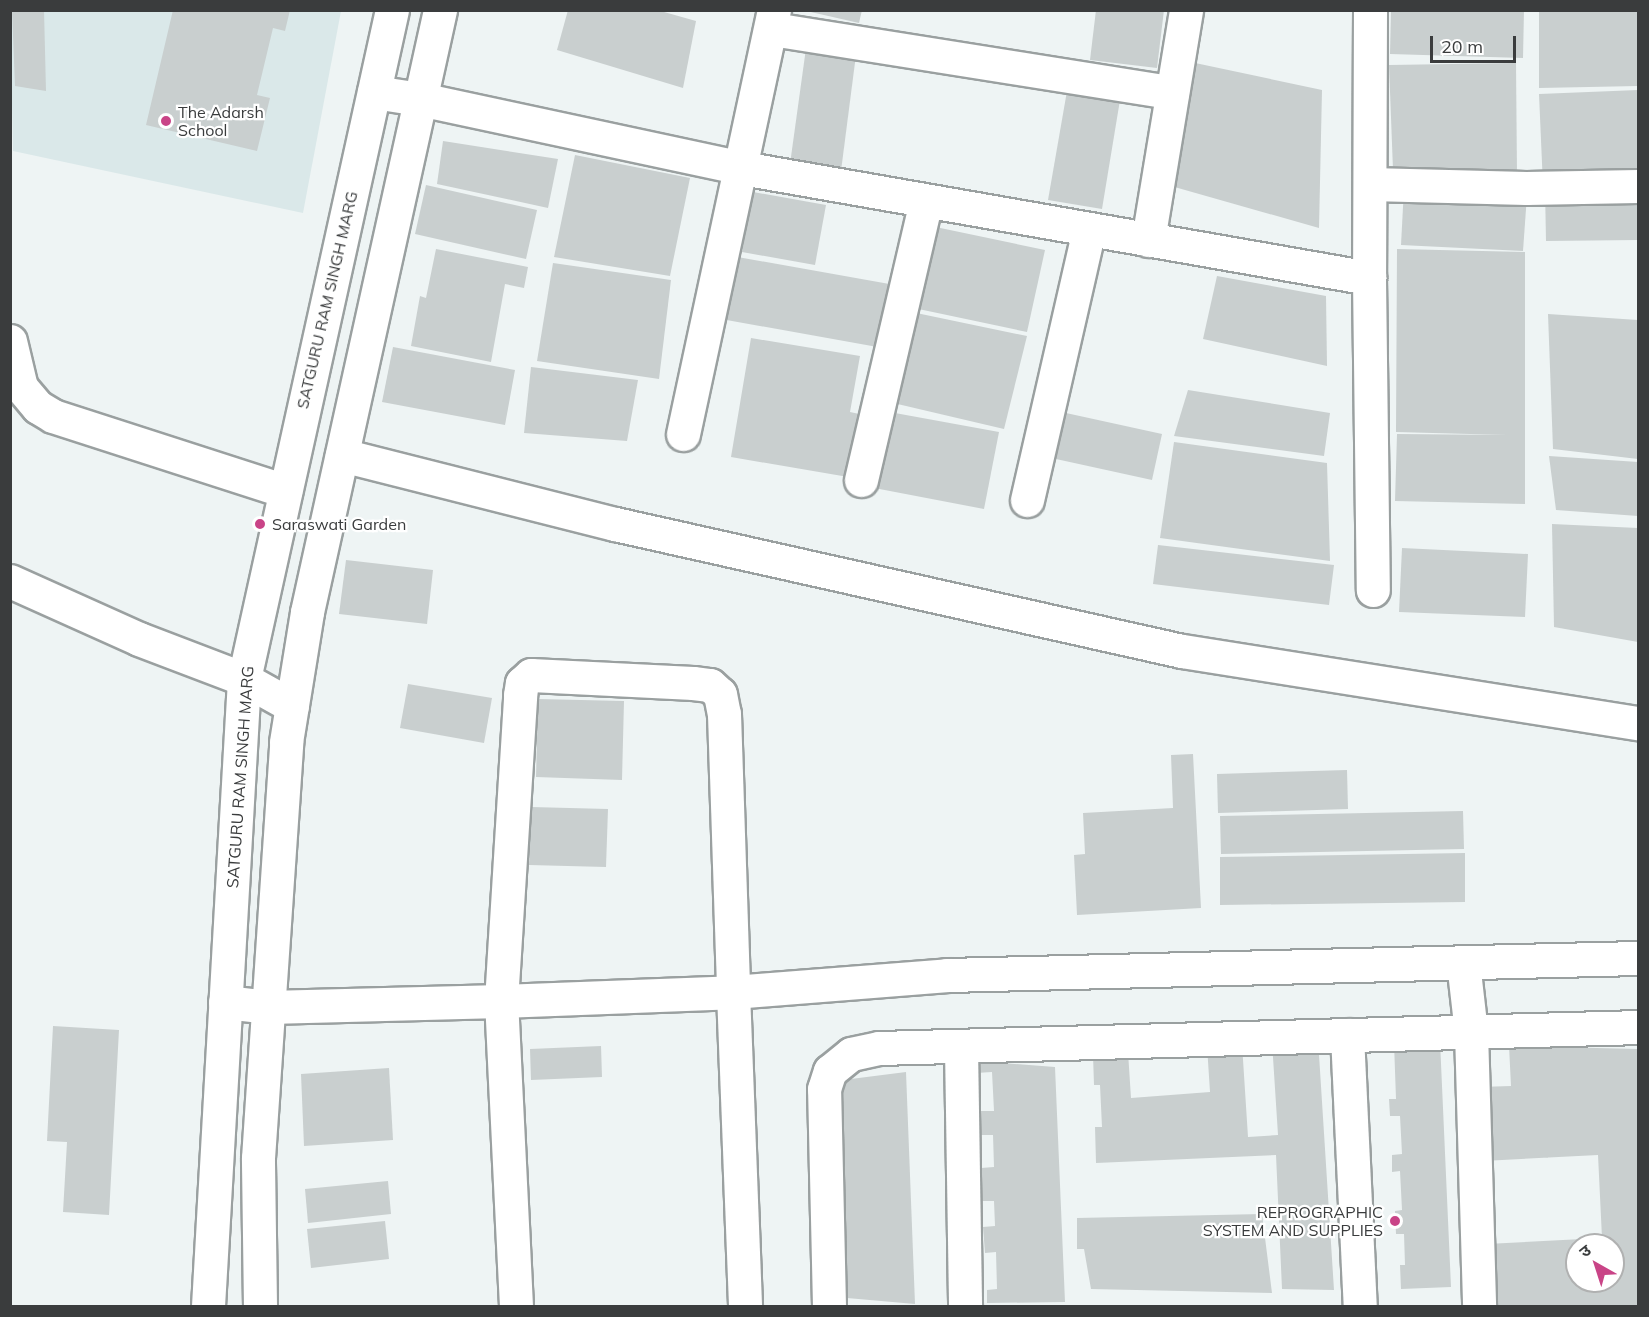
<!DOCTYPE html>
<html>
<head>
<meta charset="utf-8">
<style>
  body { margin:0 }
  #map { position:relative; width:1649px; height:1317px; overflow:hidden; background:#eef4f4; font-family:Mulish,"Noto Sans Devanagari",sans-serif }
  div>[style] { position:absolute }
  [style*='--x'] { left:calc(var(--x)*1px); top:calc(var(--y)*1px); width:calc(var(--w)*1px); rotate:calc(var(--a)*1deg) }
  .built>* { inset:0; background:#dae8e9 }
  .building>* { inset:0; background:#c9cfcf }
  .roads { filter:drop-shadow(2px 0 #9aa0a0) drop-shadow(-2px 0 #9aa0a0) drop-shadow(0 2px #9aa0a0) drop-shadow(0 -2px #9aa0a0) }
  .minor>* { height:33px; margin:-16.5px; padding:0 16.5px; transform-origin:16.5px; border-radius:16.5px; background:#fff }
  .major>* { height:33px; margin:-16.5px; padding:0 16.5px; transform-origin:16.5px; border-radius:16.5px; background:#fff }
  .dots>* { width:16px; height:16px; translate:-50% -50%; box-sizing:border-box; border:3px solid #fff; border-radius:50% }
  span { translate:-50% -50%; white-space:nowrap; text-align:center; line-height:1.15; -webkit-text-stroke:4.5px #fff; paint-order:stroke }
  .poi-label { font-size:16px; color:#3a3c3d }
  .left { translate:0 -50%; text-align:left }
  .right { translate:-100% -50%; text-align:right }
  .street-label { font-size:16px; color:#3a3c3d }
  .frame { position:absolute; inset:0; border:12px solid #3a3c3d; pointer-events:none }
  .north { position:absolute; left:1565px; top:1233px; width:60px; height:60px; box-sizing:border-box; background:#fff; border:2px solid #b0b1b1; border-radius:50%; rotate:321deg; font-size:16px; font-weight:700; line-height:24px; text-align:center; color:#3a3c3d }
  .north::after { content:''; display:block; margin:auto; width:21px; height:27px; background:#c94487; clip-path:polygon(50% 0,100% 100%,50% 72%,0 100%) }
  .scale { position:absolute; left:1430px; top:36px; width:86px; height:27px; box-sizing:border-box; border:3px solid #3a3c3d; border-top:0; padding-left:8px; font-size:18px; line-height:21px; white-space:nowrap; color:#3a3c3d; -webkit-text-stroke:4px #fff; paint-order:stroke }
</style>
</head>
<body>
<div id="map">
  <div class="built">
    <div style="clip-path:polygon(10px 11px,341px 11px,303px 213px,13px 151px)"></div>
  </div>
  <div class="building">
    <div style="clip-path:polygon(12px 10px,44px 10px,46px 91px,15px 86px)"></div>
    <div style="clip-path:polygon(173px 10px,290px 10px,285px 31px,273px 28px,257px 95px,270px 98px,257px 151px,146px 125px)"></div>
    <div style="clip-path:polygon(568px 10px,657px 10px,696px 21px,683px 88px,557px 50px)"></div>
    <div style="clip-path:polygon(802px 10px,862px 10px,859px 23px)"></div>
    <div style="clip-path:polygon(1096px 10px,1164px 10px,1157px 68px,1090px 60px)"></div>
    <div style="clip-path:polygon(1391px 10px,1524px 10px,1523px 58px,1390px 54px)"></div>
    <div style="clip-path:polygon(1539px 10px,1638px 10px,1638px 86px,1539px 88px)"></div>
    <div style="clip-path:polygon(807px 41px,857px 47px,841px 171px,790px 164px)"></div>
    <div style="clip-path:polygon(1181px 60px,1322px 90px,1319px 228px,1171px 186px)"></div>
    <div style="clip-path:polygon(1516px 63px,1517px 175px,1393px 170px,1389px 65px)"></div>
    <div style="clip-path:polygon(1638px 90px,1638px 181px,1543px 186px,1539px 94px)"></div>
    <div style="clip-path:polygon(1067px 91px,1120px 100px,1102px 209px,1048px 200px)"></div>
    <div style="clip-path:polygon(443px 141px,558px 159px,548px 208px,437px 184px)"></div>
    <div style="clip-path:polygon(575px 155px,690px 178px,670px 276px,554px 257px)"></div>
    <div style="clip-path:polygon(426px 185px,537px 210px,526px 259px,415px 234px)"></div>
    <div style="clip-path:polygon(1404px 188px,1527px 195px,1523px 251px,1401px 245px)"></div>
    <div style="clip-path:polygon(1638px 188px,1638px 240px,1546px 241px,1545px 189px)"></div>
    <div style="clip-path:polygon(753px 192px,826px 205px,815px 265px,742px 252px)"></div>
    <div style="clip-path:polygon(926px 225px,1045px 250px,1027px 332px,909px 307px)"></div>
    <div style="clip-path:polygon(436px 249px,528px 267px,524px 288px,505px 284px,491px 362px,411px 346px,420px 296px,426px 298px)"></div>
    <div style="clip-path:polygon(1397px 249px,1525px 252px,1525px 504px,1395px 501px,1397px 434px,1507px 435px,1396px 432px)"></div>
    <div style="clip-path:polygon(732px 256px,895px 285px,883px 348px,721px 319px)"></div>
    <div style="clip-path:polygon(553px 263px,671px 280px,659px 379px,537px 361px)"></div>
    <div style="clip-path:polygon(1217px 276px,1326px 296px,1327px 366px,1203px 339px)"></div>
    <div style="clip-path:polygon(902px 310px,1027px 336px,1004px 429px,889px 402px)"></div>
    <div style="clip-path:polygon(1548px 314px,1638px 320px,1638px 459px,1553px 449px)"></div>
    <div style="clip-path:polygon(751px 338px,860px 356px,850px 412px,864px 415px,854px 478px,731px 457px)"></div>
    <div style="clip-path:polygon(393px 347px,515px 370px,505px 425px,382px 402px)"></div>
    <div style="clip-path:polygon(531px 367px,638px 380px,627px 441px,524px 433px)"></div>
    <div style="clip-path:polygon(1188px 390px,1330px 413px,1324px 456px,1174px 436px)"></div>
    <div style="clip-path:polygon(884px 411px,999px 432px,984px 509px,869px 487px)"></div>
    <div style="clip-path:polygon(1066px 413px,1162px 434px,1152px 480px,1056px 459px)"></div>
    <div style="clip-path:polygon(1174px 442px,1327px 463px,1330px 561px,1160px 538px)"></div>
    <div style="clip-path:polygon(1549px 456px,1638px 462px,1638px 516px,1556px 510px)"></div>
    <div style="clip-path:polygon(1552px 524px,1638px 528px,1638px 642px,1554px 627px)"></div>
    <div style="clip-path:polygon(1158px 545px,1334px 565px,1329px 605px,1153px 584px)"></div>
    <div style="clip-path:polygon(1402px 548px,1528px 554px,1525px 617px,1399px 612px)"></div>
    <div style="clip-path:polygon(346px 560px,433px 570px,427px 624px,339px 614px)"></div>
    <div style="clip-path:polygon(408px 684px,492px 698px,484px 743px,400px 728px)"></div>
    <div style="clip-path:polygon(538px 699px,624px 701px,622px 780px,536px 777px)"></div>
    <div style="clip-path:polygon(1193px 754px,1201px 908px,1077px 915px,1074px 855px,1085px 854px,1083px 813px,1173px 808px,1171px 755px)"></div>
    <div style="clip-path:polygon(1347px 770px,1348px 809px,1218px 813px,1217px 774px)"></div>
    <div style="clip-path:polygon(531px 807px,608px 809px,606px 867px,529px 865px)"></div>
    <div style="clip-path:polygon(1463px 811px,1464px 849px,1221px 854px,1220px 816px)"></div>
    <div style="clip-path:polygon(1465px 853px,1465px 902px,1220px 905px,1220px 857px)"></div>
    <div style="clip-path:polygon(53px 1026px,119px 1030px,109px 1215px,63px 1212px,67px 1142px,47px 1141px)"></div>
    <div style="clip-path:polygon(1318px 1039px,1334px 1290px,1282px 1289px,1276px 1155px,1096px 1163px,1095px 1127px,1102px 1127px,1100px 1085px,1094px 1085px,1093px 1055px,1128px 1052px,1131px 1098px,1210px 1092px,1207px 1046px,1242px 1044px,1248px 1137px,1278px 1135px,1272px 1042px)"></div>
    <div style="clip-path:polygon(1440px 1041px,1451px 1287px,1401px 1289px,1400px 1265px,1405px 1265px,1404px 1234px,1396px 1234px,1395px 1211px,1402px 1210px,1400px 1171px,1392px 1172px,1392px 1155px,1402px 1154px,1400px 1116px,1390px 1116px,1389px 1099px,1396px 1099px,1394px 1043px)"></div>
    <div style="clip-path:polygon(601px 1046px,602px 1077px,531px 1080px,530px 1049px)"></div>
    <div style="clip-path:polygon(evenodd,1509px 1046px,1638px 1049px,1638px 1306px,1489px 1306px,1487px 1244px,1602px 1238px,1598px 1155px,1483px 1161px,1479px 1087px,1511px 1086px,1509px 1046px,1577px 1245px,1613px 1245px,1613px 1281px,1577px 1281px,1577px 1245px)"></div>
    <div style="clip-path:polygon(976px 1061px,1055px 1067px,1065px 1302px,987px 1303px,987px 1290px,997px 1289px,996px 1252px,985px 1253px,983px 1227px,995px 1226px,994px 1201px,982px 1201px,981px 1168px,994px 1167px,993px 1135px,979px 1135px,978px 1111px,994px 1111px,992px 1072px,976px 1073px)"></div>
    <div style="clip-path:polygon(389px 1068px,393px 1140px,304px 1146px,301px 1074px)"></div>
    <div style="clip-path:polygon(906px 1072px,915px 1304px,847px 1298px,843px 1080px)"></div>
    <div style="clip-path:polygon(388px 1181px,391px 1214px,308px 1223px,305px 1189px)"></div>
    <div style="clip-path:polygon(1262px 1214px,1272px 1293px,1091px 1289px,1084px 1249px,1077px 1249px,1077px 1218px)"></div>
    <div style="clip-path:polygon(385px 1221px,389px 1259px,311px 1268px,307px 1229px)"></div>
  </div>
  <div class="roads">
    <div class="minor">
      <div style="--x:1370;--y:10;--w:268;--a:90.2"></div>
      <div style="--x:1369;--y:278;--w:312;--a:89.3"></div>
      <div style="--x:772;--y:29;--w:405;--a:9"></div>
      <div style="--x:374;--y:92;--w:47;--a:8.7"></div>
      <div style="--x:420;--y:99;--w:329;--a:12.1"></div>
      <div style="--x:742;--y:168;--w:637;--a:9.95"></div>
      <div style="--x:1370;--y:184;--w:156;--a:1.5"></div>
      <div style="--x:1526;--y:188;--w:112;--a:-1"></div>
      <div style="--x:1148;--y:240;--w:233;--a:-80.6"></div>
      <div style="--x:10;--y:341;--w:47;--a:76.6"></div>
      <div style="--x:21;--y:387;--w:26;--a:50"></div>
      <div style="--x:38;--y:407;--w:17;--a:31"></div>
      <div style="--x:53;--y:416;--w:244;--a:17.9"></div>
      <div style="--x:683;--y:434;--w:434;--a:-77.9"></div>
      <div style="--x:342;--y:455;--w:282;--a:14.2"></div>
      <div style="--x:615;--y:524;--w:581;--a:12.63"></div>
      <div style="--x:1182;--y:651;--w:462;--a:9"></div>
      <div style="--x:861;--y:480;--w:286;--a:-76.9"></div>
      <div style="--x:1027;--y:500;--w:277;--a:-77.1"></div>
      <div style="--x:10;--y:581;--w:141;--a:24.2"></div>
      <div style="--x:139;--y:639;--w:112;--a:20.9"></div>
      <div style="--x:244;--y:679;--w:55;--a:29.4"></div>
      <div style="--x:1463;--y:962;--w:70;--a:83.5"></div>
      <div style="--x:1471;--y:1032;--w:274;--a:88.3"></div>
      <div style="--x:225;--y:1002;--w:43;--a:6.6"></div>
      <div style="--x:268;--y:1007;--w:233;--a:-1.5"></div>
      <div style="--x:501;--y:1001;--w:232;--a:-2.2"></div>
      <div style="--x:733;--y:992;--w:314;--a:87.8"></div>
      <div style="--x:1347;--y:1035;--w:271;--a:87.3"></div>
      <div style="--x:961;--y:1047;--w:259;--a:89.1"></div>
      <div style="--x:516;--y:1306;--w:305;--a:-92.8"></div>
      <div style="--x:501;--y:1001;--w:307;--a:-86.4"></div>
      <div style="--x:520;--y:695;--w:12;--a:-81"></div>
      <div style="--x:522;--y:683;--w:12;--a:-42"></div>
      <div style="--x:531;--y:675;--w:162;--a:2.8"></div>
      <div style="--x:693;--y:683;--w:17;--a:7"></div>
      <div style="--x:710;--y:685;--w:13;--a:42"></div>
      <div style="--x:720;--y:694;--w:20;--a:79"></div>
      <div style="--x:724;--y:714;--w:278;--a:88.1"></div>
      <div style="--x:733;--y:992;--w:215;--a:-4.5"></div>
      <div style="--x:947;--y:975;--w:691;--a:-1.41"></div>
      <div style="--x:829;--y:1306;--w:217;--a:-91.3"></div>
      <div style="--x:824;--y:1089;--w:19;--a:-72"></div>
      <div style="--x:830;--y:1071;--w:27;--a:-39"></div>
      <div style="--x:851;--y:1054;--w:29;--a:-12"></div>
      <div style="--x:879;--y:1048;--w:759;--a:-1.58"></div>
    </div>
    <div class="major">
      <div style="--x:208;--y:1306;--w:628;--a:-86.71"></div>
      <div style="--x:244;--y:679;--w:685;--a:-77.53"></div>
      <div style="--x:260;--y:1306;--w:148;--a:-90.8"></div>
      <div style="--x:258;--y:1158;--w:417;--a:-86.1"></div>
      <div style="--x:286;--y:742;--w:132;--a:-80.8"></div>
      <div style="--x:307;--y:612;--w:617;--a:-77.54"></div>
    </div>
  </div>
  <div class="dots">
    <div style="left:166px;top:121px;background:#c94487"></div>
    <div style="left:260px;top:524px;background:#c94487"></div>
    <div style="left:1395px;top:1221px;background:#c94487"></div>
  </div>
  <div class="poi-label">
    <span class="left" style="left:178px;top:121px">The Adarsh<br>School</span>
    <span class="left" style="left:272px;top:524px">Saraswati Garden</span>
    <span class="right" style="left:1383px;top:1221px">REPROGRAPHIC<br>SYSTEM AND SUPPLIES</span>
  </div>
  <div class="street-label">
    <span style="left:327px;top:300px;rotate:-77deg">SATGURU RAM SINGH MARG</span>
    <span style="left:240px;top:777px;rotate:-86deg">SATGURU RAM SINGH MARG</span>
  </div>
  <div class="frame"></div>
  <div class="north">उ</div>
  <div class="scale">20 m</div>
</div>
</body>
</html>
